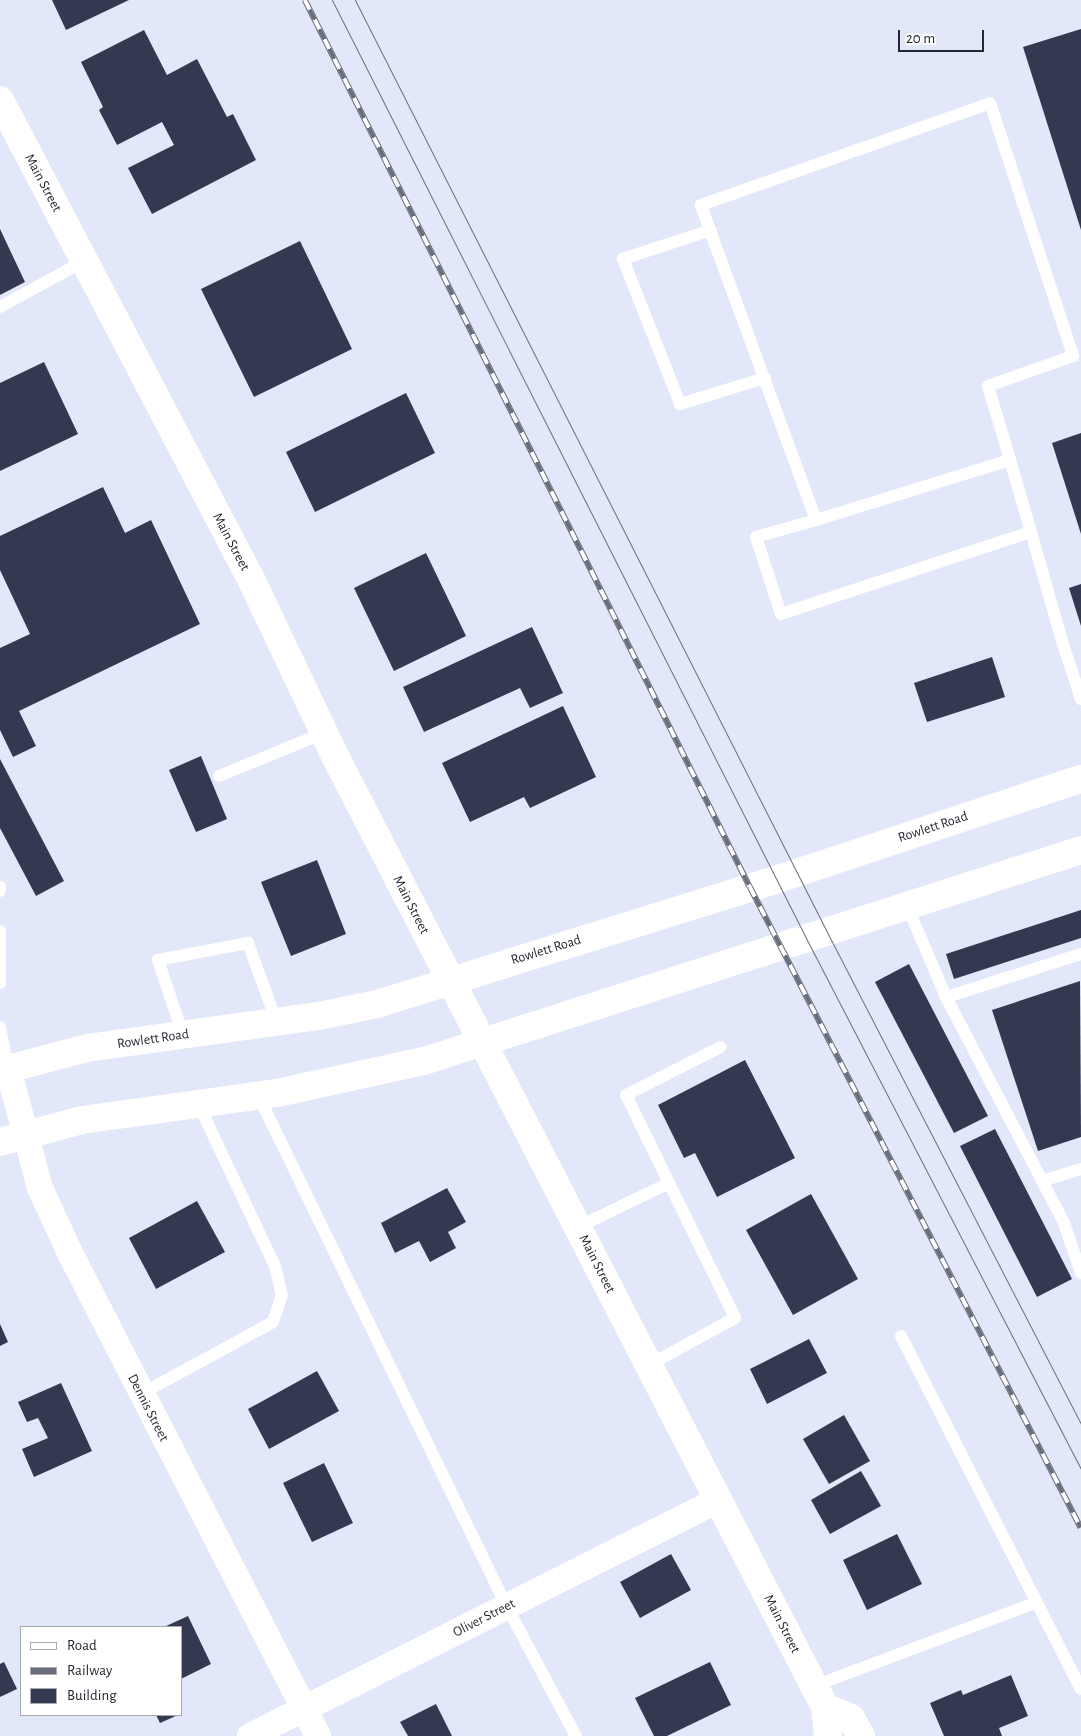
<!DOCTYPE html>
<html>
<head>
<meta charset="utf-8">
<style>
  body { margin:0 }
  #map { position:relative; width:1081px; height:1736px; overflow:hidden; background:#e2e7f9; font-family:"Alegreya Sans",sans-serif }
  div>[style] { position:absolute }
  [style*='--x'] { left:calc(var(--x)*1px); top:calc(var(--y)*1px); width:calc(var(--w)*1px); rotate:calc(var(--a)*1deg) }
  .building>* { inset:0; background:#343951 }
  .service>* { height:12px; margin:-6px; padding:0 6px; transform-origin:6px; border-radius:6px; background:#fff }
  .minor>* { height:26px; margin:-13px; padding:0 13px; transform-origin:13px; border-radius:13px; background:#fff }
  .tertiary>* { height:28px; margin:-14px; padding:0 14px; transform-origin:14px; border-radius:14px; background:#fff }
  .secondary>* { height:28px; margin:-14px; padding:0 14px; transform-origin:14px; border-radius:14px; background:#fff }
  .tram>* { height:1px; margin:-0.5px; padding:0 0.5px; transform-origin:0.5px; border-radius:0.5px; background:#6a6e7b }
  .rail>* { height:5.5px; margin-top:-2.75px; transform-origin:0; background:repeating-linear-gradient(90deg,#fff 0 11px,#6a6e7b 0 22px); box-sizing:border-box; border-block:1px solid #6a6e7b }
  span { translate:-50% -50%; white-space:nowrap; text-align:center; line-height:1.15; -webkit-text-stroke:5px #fff; paint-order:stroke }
  .street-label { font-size:14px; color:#252833 }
  .legend { position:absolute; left:20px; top:1626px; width:162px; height:90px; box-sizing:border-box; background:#fff; border:1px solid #a8a9ad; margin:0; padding:6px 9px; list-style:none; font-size:15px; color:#252833 }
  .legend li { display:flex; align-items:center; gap:10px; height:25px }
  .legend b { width:25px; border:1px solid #a8a9ad }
  .scale { position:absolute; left:898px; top:30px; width:86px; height:22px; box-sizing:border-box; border:2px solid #252833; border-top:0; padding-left:6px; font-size:15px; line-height:18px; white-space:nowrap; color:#252833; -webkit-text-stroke:4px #fff; paint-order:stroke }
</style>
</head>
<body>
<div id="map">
  <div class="building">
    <div style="clip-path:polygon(52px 0,129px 0,66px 30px)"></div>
    <div style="clip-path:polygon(1081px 29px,1081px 230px,1023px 47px)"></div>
    <div style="clip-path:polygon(144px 30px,167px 75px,197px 59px,227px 117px,233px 114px,256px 160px,152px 214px,128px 168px,174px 145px,162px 122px,117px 145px,99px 110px,103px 107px,81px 62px)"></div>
    <div style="clip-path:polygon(0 229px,25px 282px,0 295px)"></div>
    <div style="clip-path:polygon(300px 241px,352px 349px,254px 397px,201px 289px)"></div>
    <div style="clip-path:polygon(44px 362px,78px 434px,0 471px,0 383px)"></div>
    <div style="clip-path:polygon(406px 393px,435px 453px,315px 512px,286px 452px)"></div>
    <div style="clip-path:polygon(1081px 433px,1081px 534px,1052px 443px)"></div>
    <div style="clip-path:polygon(103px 487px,125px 533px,151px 520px,200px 624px,19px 711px,36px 746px,13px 757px,0 730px,0 648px,30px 634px,0 570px,0 536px)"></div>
    <div style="clip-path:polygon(426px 553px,466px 636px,394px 671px,354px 588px)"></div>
    <div style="clip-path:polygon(1081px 584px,1081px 626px,1069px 588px)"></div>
    <div style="clip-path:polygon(532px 627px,563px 693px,530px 708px,520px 688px,424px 732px,403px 687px)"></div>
    <div style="clip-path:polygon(992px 657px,1005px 697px,927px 722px,914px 683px)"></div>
    <div style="clip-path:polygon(563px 706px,596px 777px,530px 808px,524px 797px,470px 822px,442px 763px)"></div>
    <div style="clip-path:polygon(201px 756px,227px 819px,196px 832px,169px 770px)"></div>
    <div style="clip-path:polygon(0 759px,64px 881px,36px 896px,0 828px)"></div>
    <div style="clip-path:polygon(317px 860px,346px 934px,291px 956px,261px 882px)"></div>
    <div style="clip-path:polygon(1081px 910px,1081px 938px,954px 979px,946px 954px)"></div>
    <div style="clip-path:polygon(909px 964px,988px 1116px,954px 1133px,875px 982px)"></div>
    <div style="clip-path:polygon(1080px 981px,1081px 1137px,1038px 1151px,992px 1010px)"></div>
    <div style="clip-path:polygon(745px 1060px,795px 1158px,717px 1197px,695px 1153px,684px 1158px,658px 1105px)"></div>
    <div style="clip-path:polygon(995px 1129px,1072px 1279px,1037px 1297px,960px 1146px)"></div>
    <div style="clip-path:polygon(447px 1188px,466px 1222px,448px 1232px,456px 1248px,430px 1262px,419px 1241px,395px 1253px,381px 1223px)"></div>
    <div style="clip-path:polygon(811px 1194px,858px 1279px,793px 1315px,746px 1230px)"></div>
    <div style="clip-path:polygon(197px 1201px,225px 1252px,156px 1289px,129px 1238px)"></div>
    <div style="clip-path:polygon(0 1324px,8px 1342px,0 1346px)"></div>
    <div style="clip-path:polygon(809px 1339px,827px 1373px,767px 1404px,750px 1369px)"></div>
    <div style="clip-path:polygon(317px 1371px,339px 1411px,269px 1449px,248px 1409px)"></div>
    <div style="clip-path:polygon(61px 1383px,92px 1451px,34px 1477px,22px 1449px,48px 1438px,38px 1418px,27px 1422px,18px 1402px)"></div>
    <div style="clip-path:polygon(844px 1415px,870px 1461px,829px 1484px,803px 1439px)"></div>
    <div style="clip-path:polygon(324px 1463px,353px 1523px,312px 1542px,283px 1483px)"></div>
    <div style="clip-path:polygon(861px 1471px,881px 1506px,830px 1534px,811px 1500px)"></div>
    <div style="clip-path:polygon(897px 1534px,922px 1584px,867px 1610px,843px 1560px)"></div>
    <div style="clip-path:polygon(671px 1554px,691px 1590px,640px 1618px,620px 1582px)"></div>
    <div style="clip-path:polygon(188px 1616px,211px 1664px,181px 1679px,181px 1627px,164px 1627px)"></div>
    <div style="clip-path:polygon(4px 1662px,17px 1689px,0 1697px,0 1664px)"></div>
    <div style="clip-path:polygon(710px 1662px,731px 1705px,667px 1736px,654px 1736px,635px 1698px)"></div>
    <div style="clip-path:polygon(1011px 1675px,1028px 1716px,999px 1728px,1002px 1736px,944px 1736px,930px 1703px,961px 1690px,963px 1695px)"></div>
    <div style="clip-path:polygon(436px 1704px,452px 1736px,408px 1736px,400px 1722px)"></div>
    <div style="clip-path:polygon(156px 1715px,178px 1715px,160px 1723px)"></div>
  </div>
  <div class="service">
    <div style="--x:711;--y:230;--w:93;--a:161.8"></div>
    <div style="--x:623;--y:259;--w:156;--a:68.5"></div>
    <div style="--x:680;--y:404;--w:89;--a:-17"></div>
    <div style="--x:0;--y:307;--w:96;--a:-28.7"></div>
    <div style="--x:1010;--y:460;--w:203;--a:162.8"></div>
    <div style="--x:816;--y:520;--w:335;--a:-110.1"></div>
    <div style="--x:701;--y:205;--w:306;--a:-19.4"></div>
    <div style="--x:990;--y:103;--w:266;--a:71.8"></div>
    <div style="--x:1073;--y:356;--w:90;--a:160.6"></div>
    <div style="--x:988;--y:386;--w:77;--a:73.4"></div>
    <div style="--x:1010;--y:460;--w:75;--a:73.7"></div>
    <div style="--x:1031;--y:532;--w:116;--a:74.1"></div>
    <div style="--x:1063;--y:644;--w:58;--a:71.9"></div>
    <div style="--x:816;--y:520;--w:62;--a:164.2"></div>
    <div style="--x:756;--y:537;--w:81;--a:72"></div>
    <div style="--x:781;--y:614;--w:263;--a:-18.2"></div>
    <div style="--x:219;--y:776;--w:113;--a:-22.3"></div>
    <div style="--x:0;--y:887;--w:4;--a:90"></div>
    <div style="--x:908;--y:908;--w:97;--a:66.9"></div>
    <div style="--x:0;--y:931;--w:52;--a:90"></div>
    <div style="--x:1081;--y:954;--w:142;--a:162.3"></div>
    <div style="--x:946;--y:997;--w:255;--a:62.4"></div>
    <div style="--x:1064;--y:1223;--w:53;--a:71.2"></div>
    <div style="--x:0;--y:1027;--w:42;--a:79"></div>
    <div style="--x:183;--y:1035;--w:79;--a:-108.4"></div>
    <div style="--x:158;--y:960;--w:92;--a:-10.7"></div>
    <div style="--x:248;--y:943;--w:85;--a:70.1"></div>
    <div style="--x:258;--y:1095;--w:569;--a:64.07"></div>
    <div style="--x:507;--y:1607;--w:146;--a:61.9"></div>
    <div style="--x:1042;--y:1181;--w:41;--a:-17.1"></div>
    <div style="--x:669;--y:1183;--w:98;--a:-116"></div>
    <div style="--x:626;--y:1095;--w:106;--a:-26.8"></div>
    <div style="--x:578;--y:1227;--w:101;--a:-25.8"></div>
    <div style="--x:669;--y:1183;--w:150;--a:63.9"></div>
    <div style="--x:735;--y:1318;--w:98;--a:151.3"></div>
    <div style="--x:901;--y:1336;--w:396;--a:63"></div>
    <div style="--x:141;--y:1394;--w:150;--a:-28.6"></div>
    <div style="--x:273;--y:1322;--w:28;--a:-72"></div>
    <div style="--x:282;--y:1295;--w:32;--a:-104"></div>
    <div style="--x:274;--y:1264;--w:178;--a:-115.3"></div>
    <div style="--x:814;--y:1686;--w:238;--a:-20.6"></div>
  </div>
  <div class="minor">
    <div style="--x:8;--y:1068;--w:124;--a:75.1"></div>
    <div style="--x:40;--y:1188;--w:72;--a:65.2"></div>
    <div style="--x:70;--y:1253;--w:543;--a:62.82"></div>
    <div style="--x:250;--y:1736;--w:524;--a:-26.76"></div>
  </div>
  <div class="tertiary">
    <div style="--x:0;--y:100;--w:541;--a:62.35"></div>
    <div style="--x:251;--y:579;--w:194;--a:64.6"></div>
    <div style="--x:334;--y:754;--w:1048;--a:62.75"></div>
    <div style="--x:814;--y:1686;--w:24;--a:62"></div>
    <div style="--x:825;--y:1707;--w:29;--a:84"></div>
    <div style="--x:825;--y:1707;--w:28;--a:23"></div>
    <div style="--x:851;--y:1718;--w:21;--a:61"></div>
  </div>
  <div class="secondary">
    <div style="--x:0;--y:1071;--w:90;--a:-14.8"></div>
    <div style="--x:87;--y:1048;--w:234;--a:-7.9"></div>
    <div style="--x:319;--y:1016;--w:59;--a:-11.7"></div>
    <div style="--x:377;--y:1004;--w:420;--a:-17.3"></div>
    <div style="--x:778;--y:879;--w:319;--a:-18.3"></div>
    <div style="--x:0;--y:1142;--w:85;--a:-15"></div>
    <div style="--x:82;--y:1120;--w:197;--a:-7.9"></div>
    <div style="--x:277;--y:1093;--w:150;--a:-12.3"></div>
    <div style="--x:424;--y:1061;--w:690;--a:-17.8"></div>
  </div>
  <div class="tram">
    <div style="--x:332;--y:0;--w:1053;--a:63.19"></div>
    <div style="--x:807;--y:940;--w:596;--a:62.62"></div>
    <div style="--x:355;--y:0;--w:1047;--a:63.14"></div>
    <div style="--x:828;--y:934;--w:551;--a:62.69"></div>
  </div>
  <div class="rail">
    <div style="--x:305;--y:0;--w:992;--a:63.36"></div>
    <div style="--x:750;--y:887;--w:721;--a:62.69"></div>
  </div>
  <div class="street-label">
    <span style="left:43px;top:183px;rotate:62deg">Main Street</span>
    <span style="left:231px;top:542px;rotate:62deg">Main Street</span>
    <span style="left:933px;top:827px;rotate:-18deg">Rowlett Road</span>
    <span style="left:411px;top:905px;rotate:63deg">Main Street</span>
    <span style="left:546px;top:950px;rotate:-17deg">Rowlett Road</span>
    <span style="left:153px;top:1039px;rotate:-8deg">Rowlett Road</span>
    <span style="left:597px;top:1264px;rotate:63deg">Main Street</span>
    <span style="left:148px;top:1408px;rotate:63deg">Dennis Street</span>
    <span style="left:484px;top:1618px;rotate:-27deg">Oliver Street</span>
    <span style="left:782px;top:1624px;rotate:63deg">Main Street</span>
  </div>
  <ul class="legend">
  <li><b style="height:6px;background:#fff"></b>Road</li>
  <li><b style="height:6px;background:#6a6e7b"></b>Railway</li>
  <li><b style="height:14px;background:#343951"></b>Building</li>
  </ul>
  <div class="scale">20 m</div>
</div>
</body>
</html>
